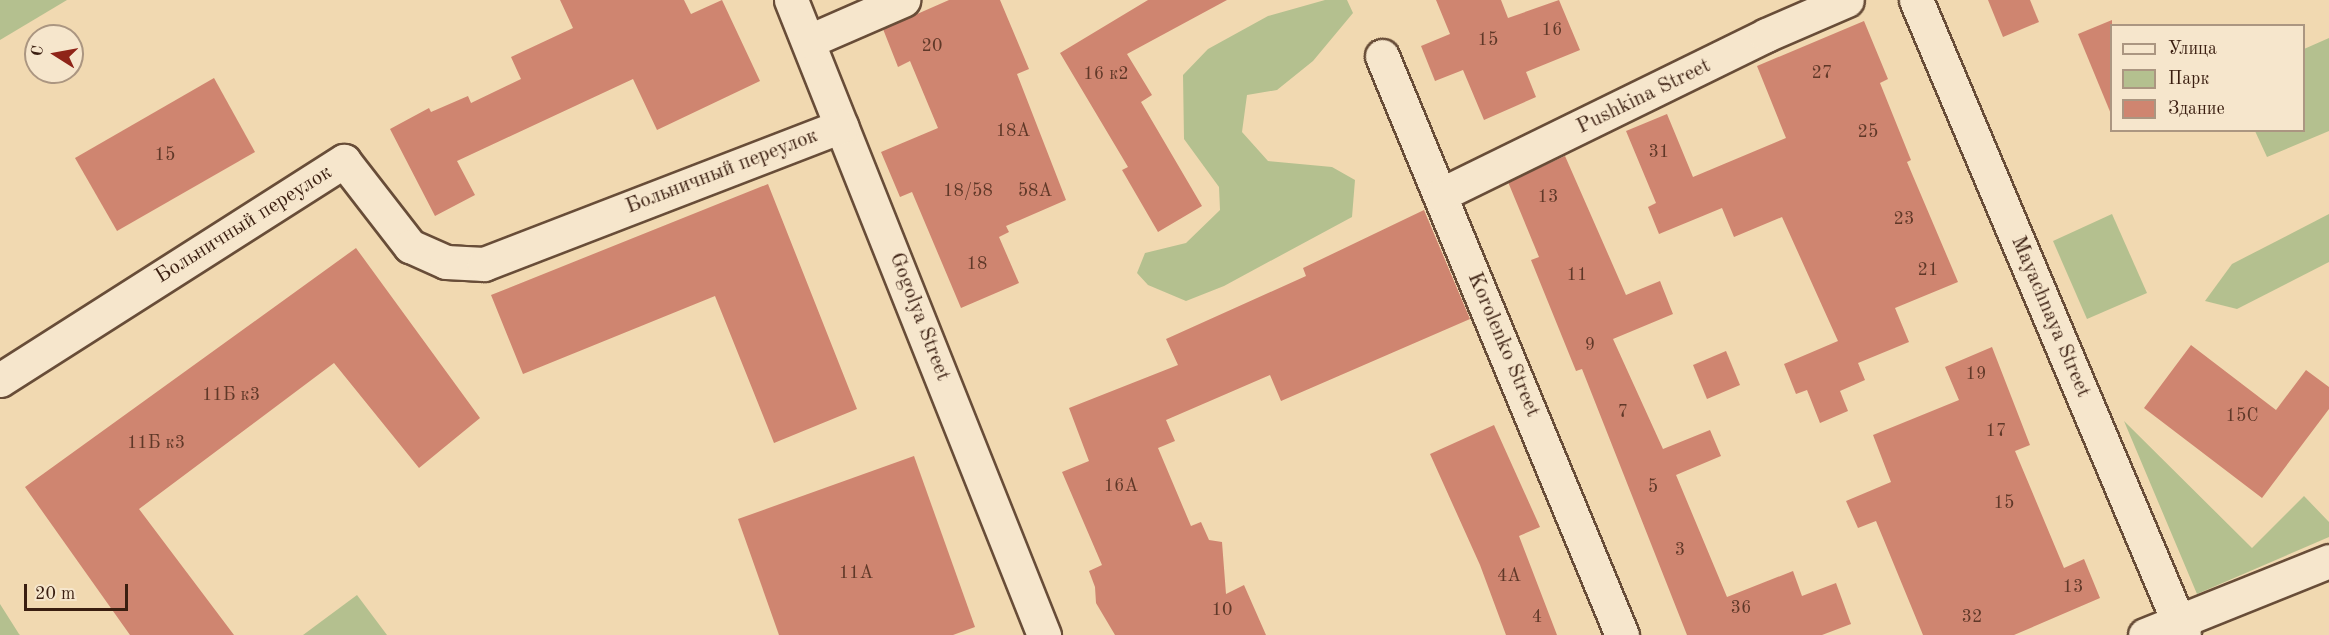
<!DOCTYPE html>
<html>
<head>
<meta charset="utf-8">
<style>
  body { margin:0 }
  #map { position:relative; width:2329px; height:635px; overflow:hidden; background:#f1d9b1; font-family:"Old Standard TT",serif }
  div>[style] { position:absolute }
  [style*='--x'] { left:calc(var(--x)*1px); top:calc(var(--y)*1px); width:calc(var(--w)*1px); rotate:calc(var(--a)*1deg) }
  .green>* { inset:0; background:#b4c08f }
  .building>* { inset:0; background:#cf8570 }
  .roads { filter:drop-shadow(2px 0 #684d38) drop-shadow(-2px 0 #684d38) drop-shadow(0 2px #684d38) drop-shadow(0 -2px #684d38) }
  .minor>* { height:33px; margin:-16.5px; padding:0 16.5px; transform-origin:16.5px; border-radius:16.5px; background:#f6e6cc }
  span { translate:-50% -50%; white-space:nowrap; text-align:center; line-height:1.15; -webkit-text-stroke:4.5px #f6e6cc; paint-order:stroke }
  .number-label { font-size:18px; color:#5f3828 }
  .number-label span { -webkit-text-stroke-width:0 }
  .street-label { font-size:21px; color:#3a1e10 }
  .legend { position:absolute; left:2110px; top:24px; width:195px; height:108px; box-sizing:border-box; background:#f6e6cc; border:2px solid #ab9681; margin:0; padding:8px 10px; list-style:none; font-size:18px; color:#3a1e10 }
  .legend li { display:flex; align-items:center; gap:12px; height:30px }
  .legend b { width:30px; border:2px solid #ab9681 }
  .north { position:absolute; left:24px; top:24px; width:60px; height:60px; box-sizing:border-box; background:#f6e6cc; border:2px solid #ab9681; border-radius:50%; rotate:281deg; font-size:16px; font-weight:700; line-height:24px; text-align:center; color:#3a1e10 }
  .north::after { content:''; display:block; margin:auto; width:21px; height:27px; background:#8f2418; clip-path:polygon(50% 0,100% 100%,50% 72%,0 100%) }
  .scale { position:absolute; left:24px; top:584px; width:104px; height:27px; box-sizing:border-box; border:3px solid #3a1e10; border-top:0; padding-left:8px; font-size:18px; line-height:21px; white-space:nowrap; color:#3a1e10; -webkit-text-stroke:4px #f6e6cc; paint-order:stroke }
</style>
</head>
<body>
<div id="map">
  <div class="green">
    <div style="clip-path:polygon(0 0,67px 0,0 40px)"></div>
    <div style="clip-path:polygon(1325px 0,1347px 0,1353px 13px,1313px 61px,1277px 90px,1247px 95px,1242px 132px,1268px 161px,1332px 167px,1355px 180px,1352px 217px,1224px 286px,1186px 301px,1148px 285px,1137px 273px,1145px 253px,1186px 243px,1220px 210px,1219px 187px,1184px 139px,1183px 75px,1208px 49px,1268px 16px)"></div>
    <div style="clip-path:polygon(2329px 38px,2329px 131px,2267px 157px,2255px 131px,2304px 130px,2304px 49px)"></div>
    <div style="clip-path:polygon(2112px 214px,2147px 293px,2087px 319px,2053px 241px)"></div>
    <div style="clip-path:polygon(2329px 214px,2329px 262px,2237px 309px,2205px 301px,2232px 264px)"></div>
    <div style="clip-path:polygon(2124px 421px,2252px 548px,2304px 496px,2329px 522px,2329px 537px,2197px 594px)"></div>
    <div style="clip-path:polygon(357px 595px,387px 635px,303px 635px)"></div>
    <div style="clip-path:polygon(0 604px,19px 634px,20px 635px,0 635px)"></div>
  </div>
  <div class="building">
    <div style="clip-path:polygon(560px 0,684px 0,691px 14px,722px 0,760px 81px,657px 130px,633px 79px,457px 161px,475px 195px,435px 216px,390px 129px,429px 108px,431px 112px,468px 96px,471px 103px,521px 79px,511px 57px,573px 28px)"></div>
    <div style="clip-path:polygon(949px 0,1000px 0,1029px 69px,1017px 74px,1066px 200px,1006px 226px,1009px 232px,999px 237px,1019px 283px,961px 308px,912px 192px,900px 197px,881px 152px,938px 128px,910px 61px,898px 67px,883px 29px)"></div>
    <div style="clip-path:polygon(1148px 0,1227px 0,1127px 54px,1152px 95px,1141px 102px,1202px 206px,1158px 232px,1122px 170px,1128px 167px,1060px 53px)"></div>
    <div style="clip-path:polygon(1436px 0,1501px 0,1508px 18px,1559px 0,1580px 50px,1526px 72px,1536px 97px,1484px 120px,1463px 70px,1435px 81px,1421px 46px,1450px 34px)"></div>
    <div style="clip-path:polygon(1988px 0,2030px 0,2039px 22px,2003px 37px)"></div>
    <div style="clip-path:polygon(2112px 20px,2112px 114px,2111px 114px,2078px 34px)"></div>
    <div style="clip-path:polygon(1864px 21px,1888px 79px,1880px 83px,1911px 160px,1907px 162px,1958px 282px,1895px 308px,1909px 342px,1858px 363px,1865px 380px,1840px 391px,1848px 411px,1820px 423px,1807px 390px,1796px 394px,1784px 364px,1838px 341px,1782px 217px,1734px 237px,1722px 208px,1659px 234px,1648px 207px,1656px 203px,1626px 131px,1667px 114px,1693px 177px,1786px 138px,1757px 66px)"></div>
    <div style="clip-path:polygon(214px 78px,255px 152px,117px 231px,75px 158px)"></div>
    <div style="clip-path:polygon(1565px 156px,1626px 295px,1660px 281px,1673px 314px,1613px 339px,1663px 449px,1710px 430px,1721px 456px,1676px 475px,1727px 597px,1793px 571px,1802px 596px,1836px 583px,1851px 624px,1822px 635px,1687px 635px,1582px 369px,1576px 371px,1531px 260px,1539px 257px,1508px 182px)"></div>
    <div style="clip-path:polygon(768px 184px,857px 409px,774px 443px,715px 296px,523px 374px,491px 295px)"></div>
    <div style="clip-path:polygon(1424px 210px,1470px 319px,1281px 401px,1270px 375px,1166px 420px,1175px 441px,1158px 448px,1191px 526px,1201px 522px,1209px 540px,1222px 542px,1226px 594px,1244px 585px,1266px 635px,1115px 635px,1096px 603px,1095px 587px,1089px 571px,1102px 565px,1062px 472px,1089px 461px,1069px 408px,1178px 365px,1166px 339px,1306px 276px,1303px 268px)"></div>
    <div style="clip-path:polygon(356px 248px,480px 418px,419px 468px,334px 363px,139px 509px,234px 635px,130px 635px,25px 487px)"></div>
    <div style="clip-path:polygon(2191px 345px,2276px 410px,2306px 370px,2329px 387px,2329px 409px,2262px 498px,2144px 408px)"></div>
    <div style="clip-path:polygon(1992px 347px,2030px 445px,2015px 451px,2064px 568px,2084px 559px,2100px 598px,2014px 635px,1923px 635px,1876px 521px,1858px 528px,1846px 501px,1891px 482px,1873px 435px,1959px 400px,1945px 367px)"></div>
    <div style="clip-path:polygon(1726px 351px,1740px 385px,1707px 399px,1693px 365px)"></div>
    <div style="clip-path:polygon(1494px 425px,1540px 527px,1519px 536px,1557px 635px,1506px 635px,1480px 565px,1430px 454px)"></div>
    <div style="clip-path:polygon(914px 456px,975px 627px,953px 635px,779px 635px,738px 519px)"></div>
  </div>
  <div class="roads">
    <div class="minor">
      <div style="--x:791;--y:0;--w:684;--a:68.28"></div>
      <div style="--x:1916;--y:0;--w:689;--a:67.12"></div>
      <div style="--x:809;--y:41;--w:103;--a:-23.6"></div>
      <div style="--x:1382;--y:56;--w:627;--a:67.49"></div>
      <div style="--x:1440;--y:195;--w:363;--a:-26.1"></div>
      <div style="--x:1766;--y:35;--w:88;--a:-23.4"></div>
      <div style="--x:0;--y:380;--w:408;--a:-32.5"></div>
      <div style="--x:344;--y:161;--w:108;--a:52.2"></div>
      <div style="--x:410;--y:246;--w:39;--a:24"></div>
      <div style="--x:446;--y:262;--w:38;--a:3"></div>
      <div style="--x:484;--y:264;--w:383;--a:-21.1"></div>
      <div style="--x:2145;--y:635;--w:198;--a:-21.9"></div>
    </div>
  </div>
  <div class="number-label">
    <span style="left:1552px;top:30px">16</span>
    <span style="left:1488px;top:40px">15</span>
    <span style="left:932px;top:46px">20</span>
    <span style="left:1822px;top:73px">27</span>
    <span style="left:1106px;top:74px">16 к2</span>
    <span style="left:1013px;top:131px">18А</span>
    <span style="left:1868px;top:132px">25</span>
    <span style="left:1659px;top:152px">31</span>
    <span style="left:165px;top:155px">15</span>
    <span style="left:968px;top:191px">18/58</span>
    <span style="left:1035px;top:191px">58А</span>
    <span style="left:1548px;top:197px">13</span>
    <span style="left:1904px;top:219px">23</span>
    <span style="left:977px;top:264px">18</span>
    <span style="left:1928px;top:270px">21</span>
    <span style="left:1577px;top:275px">11</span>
    <span style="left:1590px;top:345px">9</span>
    <span style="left:1976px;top:374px">19</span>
    <span style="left:231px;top:395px">11Б к3</span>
    <span style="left:1623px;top:412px">7</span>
    <span style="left:2242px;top:416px">15С</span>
    <span style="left:1996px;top:431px">17</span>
    <span style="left:156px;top:443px">11Б к3</span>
    <span style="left:1121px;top:486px">16А</span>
    <span style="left:1653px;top:487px">5</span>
    <span style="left:2004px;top:503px">15</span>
    <span style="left:1680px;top:550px">3</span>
    <span style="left:856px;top:573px">11А</span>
    <span style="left:1509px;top:576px">4А</span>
    <span style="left:2073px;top:587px">13</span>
    <span style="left:1741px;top:608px">36</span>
    <span style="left:1222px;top:610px">10</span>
    <span style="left:1537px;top:617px">4</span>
    <span style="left:1972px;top:617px">32</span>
  </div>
  <div class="street-label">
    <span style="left:1644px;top:97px;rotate:-26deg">Pushkina Street</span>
    <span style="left:722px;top:172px;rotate:-21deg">Больничный переулок</span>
    <span style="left:244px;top:225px;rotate:-32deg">Больничный переулок</span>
    <span style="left:919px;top:317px;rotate:69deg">Gogolya Street</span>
    <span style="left:2050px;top:317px;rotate:67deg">Mayachnaya Street</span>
    <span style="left:1503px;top:345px;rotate:67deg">Korolenko Street</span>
  </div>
  <ul class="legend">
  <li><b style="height:8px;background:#f6e6cc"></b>Улица</li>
  <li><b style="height:16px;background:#b4c08f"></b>Парк</li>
  <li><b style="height:16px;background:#cf8570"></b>Здание</li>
  </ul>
  <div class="north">С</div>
  <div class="scale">20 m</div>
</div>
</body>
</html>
